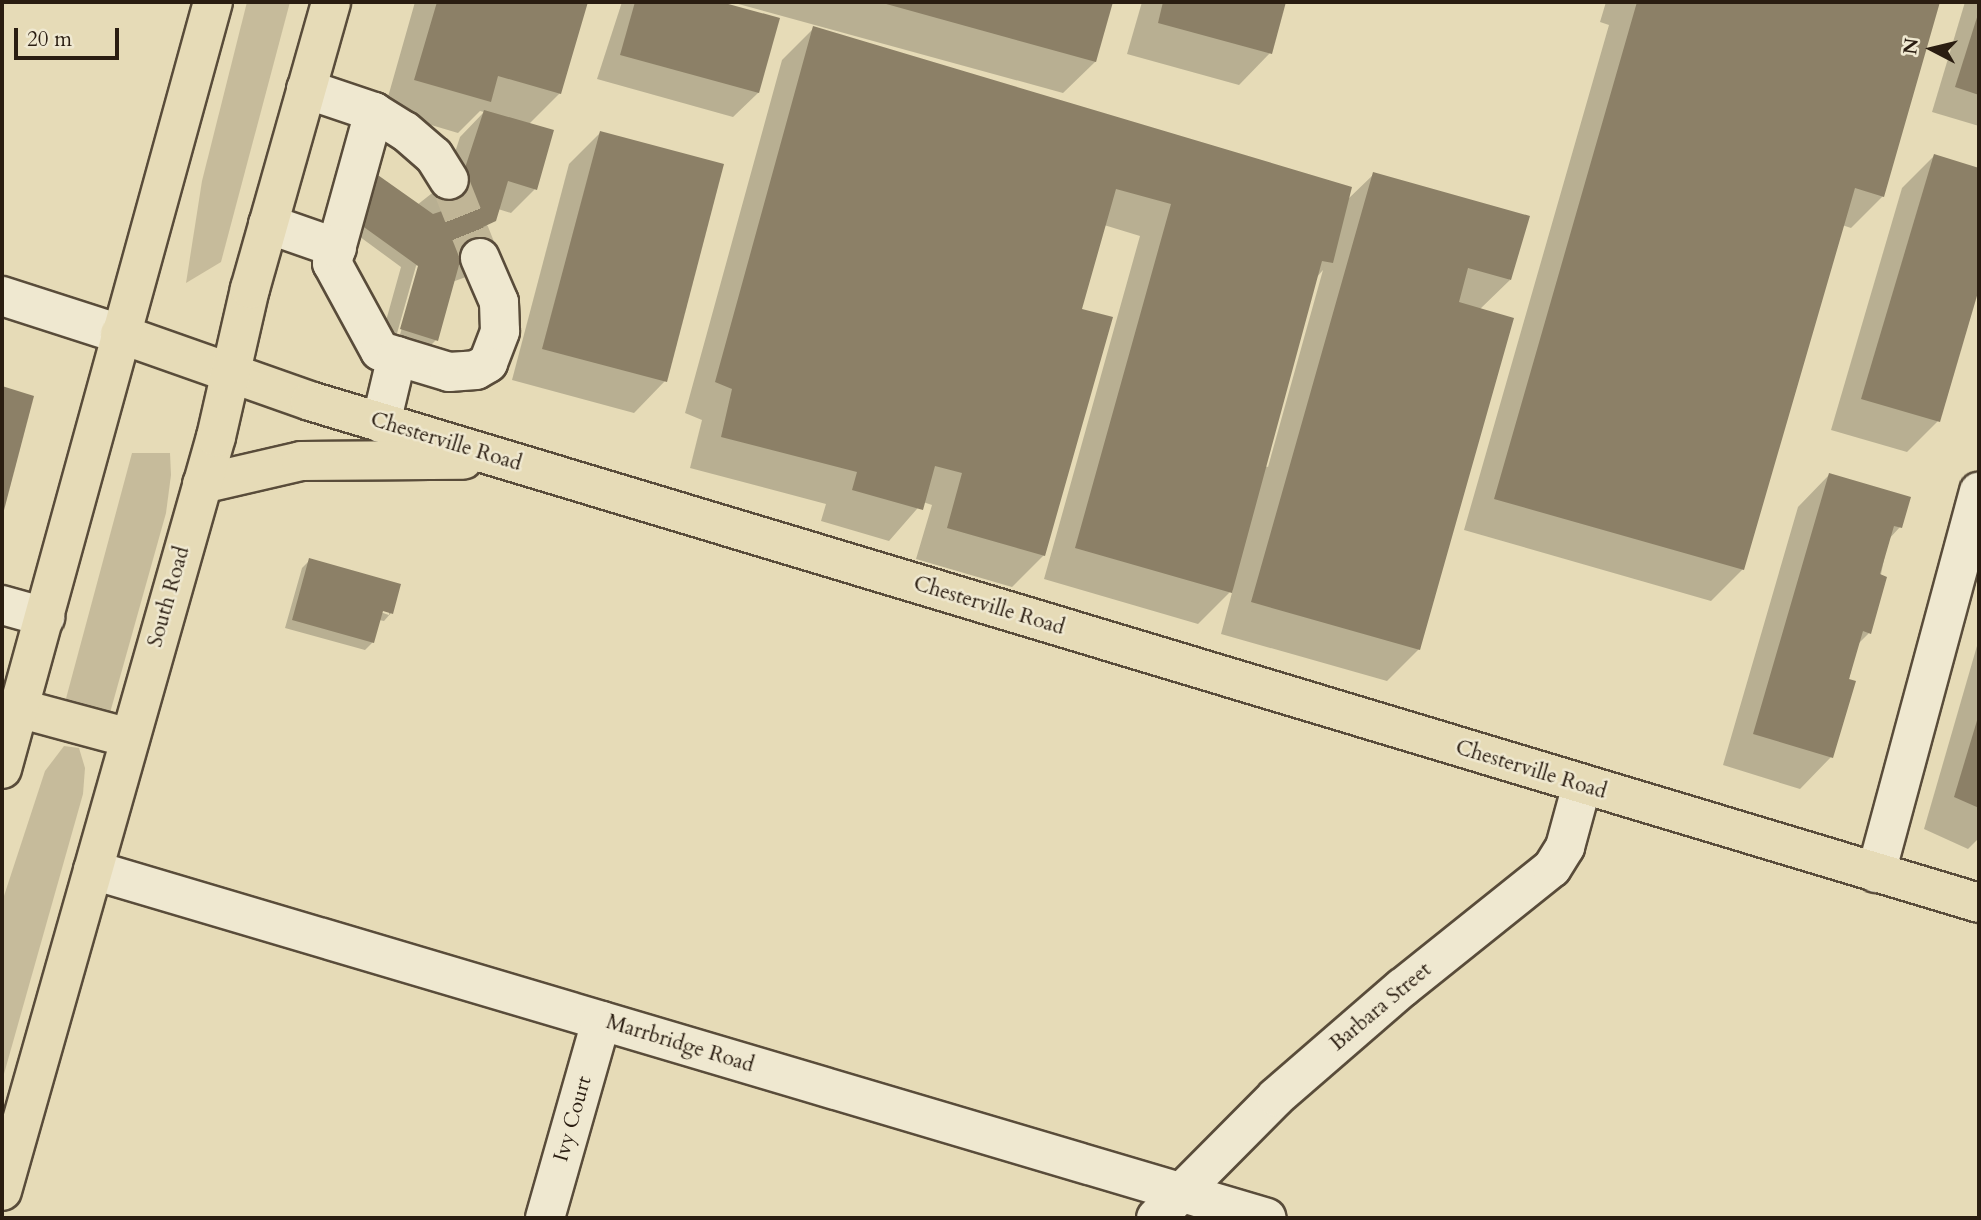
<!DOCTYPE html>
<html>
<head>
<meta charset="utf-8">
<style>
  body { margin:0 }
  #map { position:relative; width:1981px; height:1220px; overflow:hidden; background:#e6dbb7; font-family:Cardo,serif }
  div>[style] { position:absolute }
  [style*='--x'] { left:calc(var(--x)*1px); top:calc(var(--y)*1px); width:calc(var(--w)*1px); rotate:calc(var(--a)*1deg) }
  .green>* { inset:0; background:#c6bb9b }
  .shadow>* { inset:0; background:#0003 }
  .building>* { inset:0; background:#8c8067 }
  .minor-tunnel>* { height:38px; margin-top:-19px; transform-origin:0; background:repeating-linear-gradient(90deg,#c0b596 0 38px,transparent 0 57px) }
  .roads { filter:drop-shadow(2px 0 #594c3a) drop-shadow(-2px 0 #594c3a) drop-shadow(0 2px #594c3a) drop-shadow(0 -2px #594c3a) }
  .minor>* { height:38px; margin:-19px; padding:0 19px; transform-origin:19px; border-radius:19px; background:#efe8d0 }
  .major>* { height:38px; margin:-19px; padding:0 19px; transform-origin:19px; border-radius:19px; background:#e6dbb7 }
  .highway>* { height:38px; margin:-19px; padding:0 19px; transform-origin:19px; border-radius:19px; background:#e6dbb7 }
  span { translate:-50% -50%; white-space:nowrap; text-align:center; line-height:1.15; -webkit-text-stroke:5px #efe8d0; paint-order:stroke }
  .street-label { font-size:21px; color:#2a1d11 }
  .frame { position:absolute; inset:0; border:4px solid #2a1d11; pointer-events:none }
  .north { position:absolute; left:1897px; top:14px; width:70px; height:70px; -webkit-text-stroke:5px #efe8d0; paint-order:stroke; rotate:277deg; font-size:19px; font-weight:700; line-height:28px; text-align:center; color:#2a1d11 }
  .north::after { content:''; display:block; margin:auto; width:24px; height:32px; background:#2a1d11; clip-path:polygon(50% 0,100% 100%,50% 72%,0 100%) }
  .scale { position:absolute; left:14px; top:28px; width:105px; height:32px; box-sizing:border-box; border:4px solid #2a1d11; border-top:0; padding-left:9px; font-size:21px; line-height:24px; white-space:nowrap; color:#2a1d11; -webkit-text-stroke:5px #efe8d0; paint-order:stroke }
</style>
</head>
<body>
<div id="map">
  <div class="green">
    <div style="clip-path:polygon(247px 2px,290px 2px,221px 262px,186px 283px,202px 181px)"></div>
    <div style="clip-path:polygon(132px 453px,170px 453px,171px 475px,166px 513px,108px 720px,64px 706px)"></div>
    <div style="clip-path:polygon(64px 746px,79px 748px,85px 768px,83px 794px,2px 1081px,2px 902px,45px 771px)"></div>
  </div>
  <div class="shadow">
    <div style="clip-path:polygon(evenodd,415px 2px,586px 2px,560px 93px,528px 125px,535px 189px,511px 213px,498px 209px,483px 232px,490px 252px,466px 277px,452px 282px,436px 340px,412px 364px,377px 353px,401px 267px,337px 220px,417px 205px,445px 183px,460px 137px,484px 112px,480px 111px,458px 133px,384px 111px,415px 2px,421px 261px,399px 338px,396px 337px,416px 266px,421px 261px)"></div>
    <div style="clip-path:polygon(622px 2px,715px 2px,778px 19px,758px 93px,733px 117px,597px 79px)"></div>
    <div style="clip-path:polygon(731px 2px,1111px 2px,1095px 62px,1063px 93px)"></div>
    <div style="clip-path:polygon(1142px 2px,1285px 2px,1270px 53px,1239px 85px,1127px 54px)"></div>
    <div style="clip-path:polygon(1606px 2px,1938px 2px,1883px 196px,1851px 228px,1842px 225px,1743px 569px,1711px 601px,1464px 530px,1609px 25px,1600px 22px)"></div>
    <div style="clip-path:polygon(1965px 2px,1979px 2px,1979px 126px,1932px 112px)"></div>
    <div style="clip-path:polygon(evenodd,814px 28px,1347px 200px,1374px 174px,1510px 280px,1479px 310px,1419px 649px,1387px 681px,1221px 634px,1233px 589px,1198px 624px,1044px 579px,1140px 236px,1104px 225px,1080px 310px,1044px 555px,1012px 587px,916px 559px,932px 505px,923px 502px,889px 541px,821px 521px,826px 504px,690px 468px,702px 420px,685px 413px,782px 60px,814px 28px,1323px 270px,1268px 467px,1264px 466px,1316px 278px,1323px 270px)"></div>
    <div style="clip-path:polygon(601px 132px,665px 381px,634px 413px,512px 380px,569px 164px)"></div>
    <div style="clip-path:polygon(1934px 156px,1979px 170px,1979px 282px,1938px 421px,1907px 452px,1831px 430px,1902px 188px)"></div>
    <div style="clip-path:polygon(2px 388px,32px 397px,2px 511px)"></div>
    <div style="clip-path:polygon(1829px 475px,1900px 527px,1888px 540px,1869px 633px,1857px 645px,1831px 757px,1800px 789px,1723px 765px,1798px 507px)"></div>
    <div style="clip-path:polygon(evenodd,310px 560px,399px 585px,391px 613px,384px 621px,379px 620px,373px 642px,365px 650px,285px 628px,302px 568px,310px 560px,375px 607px,389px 611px,389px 615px,374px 610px,375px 607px)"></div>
    <div style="clip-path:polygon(1979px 639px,1979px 838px,1968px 849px,1924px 829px)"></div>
  </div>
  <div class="building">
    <div style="clip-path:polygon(437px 2px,588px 2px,561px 94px,498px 76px,491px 102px,414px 80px)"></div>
    <div style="clip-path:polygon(635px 2px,721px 2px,780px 18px,759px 93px,620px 55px)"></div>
    <div style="clip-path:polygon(879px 2px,1113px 2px,1096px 62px)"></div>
    <div style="clip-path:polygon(1163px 2px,1286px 2px,1272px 54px,1158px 23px)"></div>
    <div style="clip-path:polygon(1637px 2px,1940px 2px,1884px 197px,1855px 188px,1744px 570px,1494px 499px)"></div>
    <div style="clip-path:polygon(1979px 11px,1979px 95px,1955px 87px)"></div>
    <div style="clip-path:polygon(813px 26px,1352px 187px,1333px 263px,1322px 261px,1232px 593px,1075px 548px,1171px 204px,1116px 189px,1082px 309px,1113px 317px,1045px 556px,947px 528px,962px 473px,935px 466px,923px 510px,852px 490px,857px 472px,721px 437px,732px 389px,715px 382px)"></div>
    <div style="clip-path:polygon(484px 110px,554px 130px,537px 190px,508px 181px,496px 221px,483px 227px,492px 253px,459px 265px,438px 341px,400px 329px,418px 266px,343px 212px,358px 161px,433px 214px,445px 210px,435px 185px,463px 174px)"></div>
    <div style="clip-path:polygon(600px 131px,724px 164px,667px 382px,542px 349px)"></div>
    <div style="clip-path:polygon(1934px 154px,1979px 168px,1979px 289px,1940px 422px,1861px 399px)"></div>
    <div style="clip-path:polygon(1373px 172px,1530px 216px,1511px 280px,1468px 268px,1459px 302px,1514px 318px,1420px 650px,1251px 602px)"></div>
    <div style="clip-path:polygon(2px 386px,34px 396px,3px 514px,2px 514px)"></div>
    <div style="clip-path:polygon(1829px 473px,1911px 497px,1902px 528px,1894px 526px,1880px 574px,1887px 577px,1871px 634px,1863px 631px,1849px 679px,1856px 681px,1833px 758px,1753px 734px)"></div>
    <div style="clip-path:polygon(309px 558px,401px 584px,393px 614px,383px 611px,374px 643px,292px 620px)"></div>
    <div style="clip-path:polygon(1979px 714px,1979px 808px,1954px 797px)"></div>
  </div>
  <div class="minor-tunnel">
    <div style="--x:449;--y:180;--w:84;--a:68.3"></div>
  </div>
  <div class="roads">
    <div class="minor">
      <div style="--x:306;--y:89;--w:72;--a:18.7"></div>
      <div style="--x:374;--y:112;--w:36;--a:32"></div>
      <div style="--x:405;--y:131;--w:38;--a:41"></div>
      <div style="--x:434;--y:156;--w:28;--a:58"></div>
      <div style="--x:374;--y:112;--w:157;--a:105.5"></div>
      <div style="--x:332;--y:263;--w:100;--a:61.4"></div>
      <div style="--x:380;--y:351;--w:72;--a:16.9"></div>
      <div style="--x:449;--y:372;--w:27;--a:-4"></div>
      <div style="--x:476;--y:370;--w:14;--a:-30"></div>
      <div style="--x:488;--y:363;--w:34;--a:-69"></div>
      <div style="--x:500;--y:331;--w:29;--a:-92"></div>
      <div style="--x:499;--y:302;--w:48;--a:-113.4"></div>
      <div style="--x:268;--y:224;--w:73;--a:19.2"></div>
      <div style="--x:2;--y:296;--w:124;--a:17.9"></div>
      <div style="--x:381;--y:423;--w:69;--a:-76.6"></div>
      <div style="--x:2;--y:605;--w:45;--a:15.6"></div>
      <div style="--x:93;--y:870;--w:1224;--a:16.51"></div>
      <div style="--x:1876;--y:873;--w:395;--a:-74.9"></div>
      <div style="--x:545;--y:1218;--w:205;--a:-74.1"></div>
      <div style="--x:1156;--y:1218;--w:170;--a:-45.2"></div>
      <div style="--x:1276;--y:1097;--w:167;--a:-40.9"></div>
      <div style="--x:1402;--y:988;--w:192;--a:-38.7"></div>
      <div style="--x:1552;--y:868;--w:25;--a:-58"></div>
      <div style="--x:1565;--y:847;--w:64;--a:-74.7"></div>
    </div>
    <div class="major">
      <div style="--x:120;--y:334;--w:201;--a:19.4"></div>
      <div style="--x:310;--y:401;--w:1743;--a:16.74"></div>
      <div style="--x:202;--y:484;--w:102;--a:-13.1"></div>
      <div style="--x:301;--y:461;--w:162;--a:-0.4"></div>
    </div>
    <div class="highway">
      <div style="--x:18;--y:708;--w:115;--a:15.1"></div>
      <div style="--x:2;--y:769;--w:795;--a:-74.62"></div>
      <div style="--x:2;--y:1191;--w:784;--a:-74.16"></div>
      <div style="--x:216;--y:437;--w:152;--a:-77.1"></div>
      <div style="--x:250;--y:289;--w:298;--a:-74.2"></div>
    </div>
  </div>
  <div class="street-label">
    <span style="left:446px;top:442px;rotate:17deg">Chesterville Road</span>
    <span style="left:169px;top:597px;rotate:-74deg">South Road</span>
    <span style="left:989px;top:606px;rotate:17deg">Chesterville Road</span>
    <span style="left:1531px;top:770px;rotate:17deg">Chesterville Road</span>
    <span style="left:1381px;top:1007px;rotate:-40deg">Barbara Street</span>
    <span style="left:680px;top:1044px;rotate:17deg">Marrbridge Road</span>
    <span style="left:573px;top:1119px;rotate:-74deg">Ivy Court</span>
  </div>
  <div class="frame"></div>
  <div class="north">N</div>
  <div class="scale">20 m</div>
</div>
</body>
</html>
